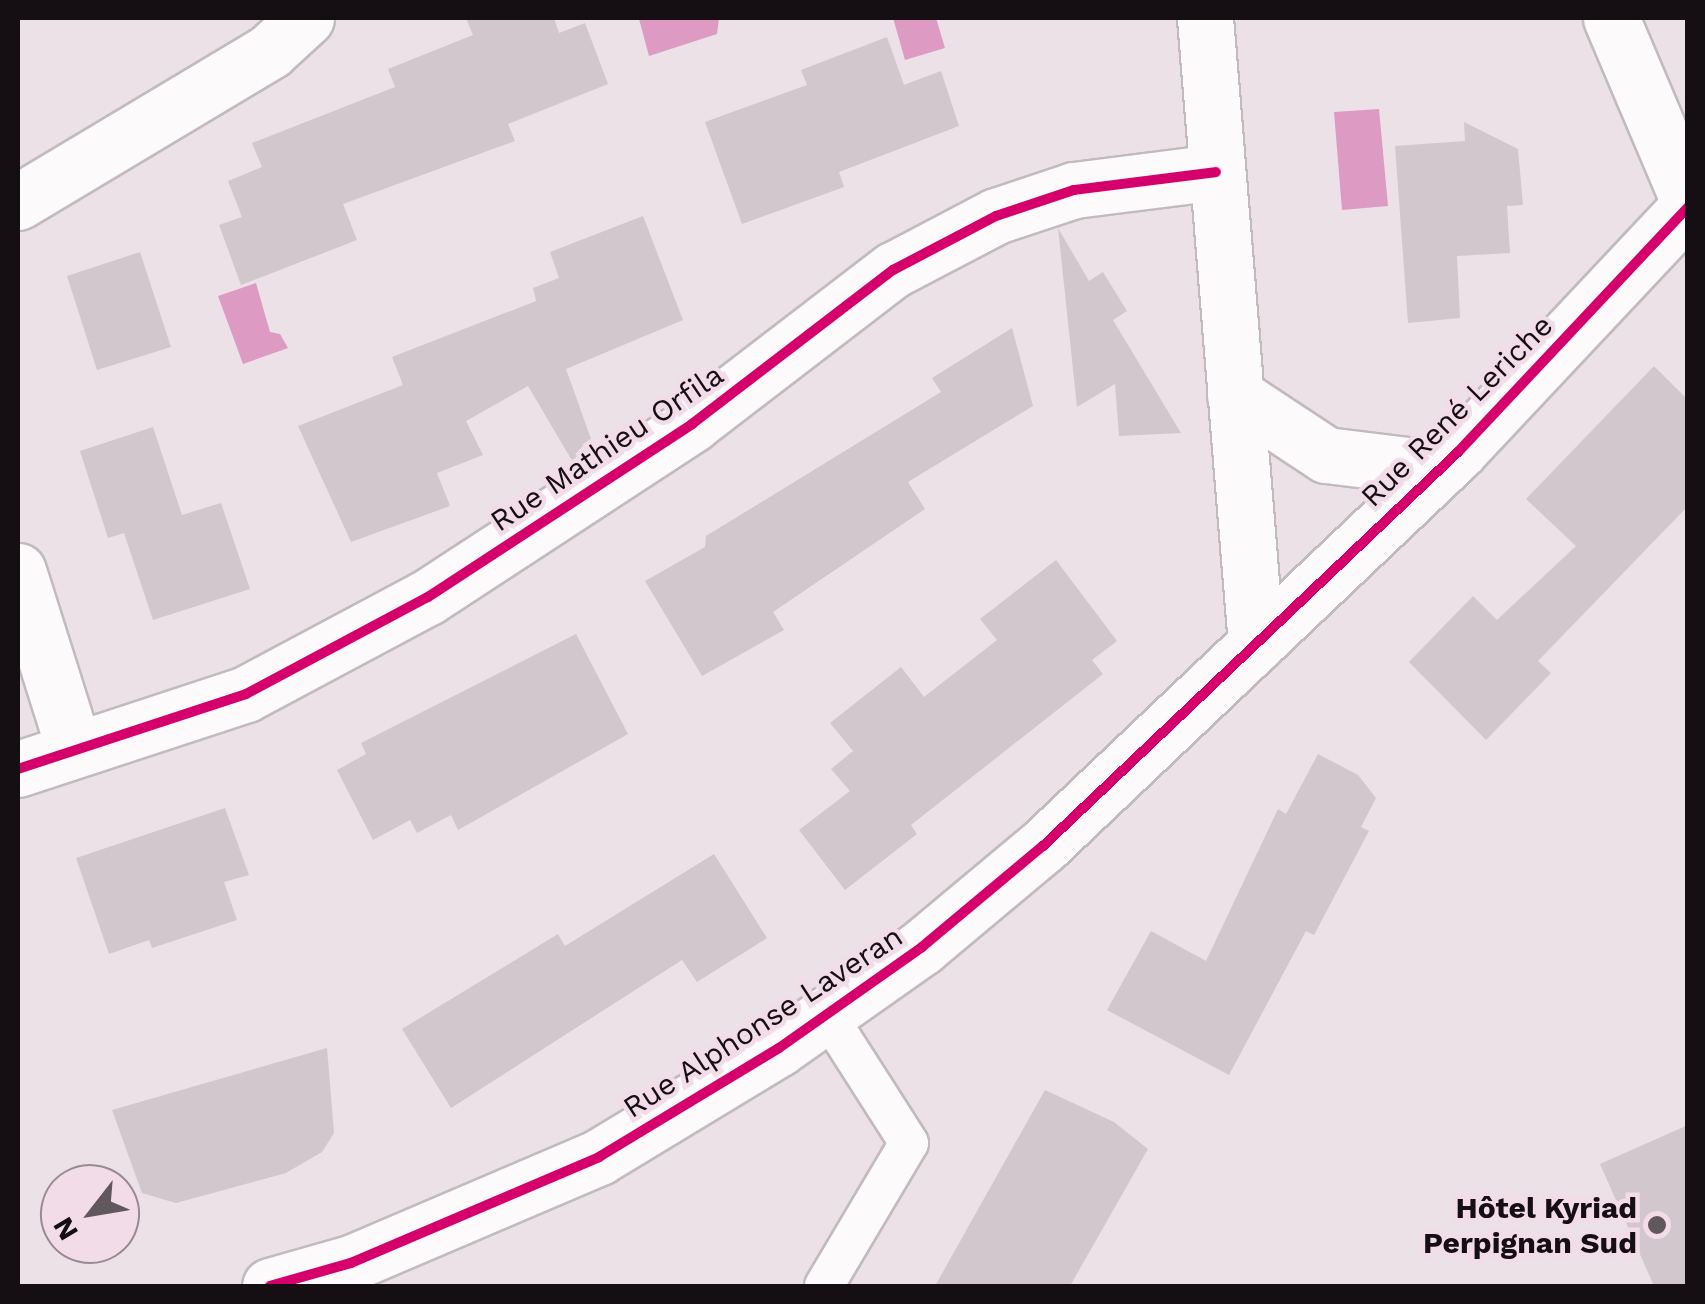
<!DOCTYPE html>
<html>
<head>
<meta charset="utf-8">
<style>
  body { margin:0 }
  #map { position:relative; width:1705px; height:1304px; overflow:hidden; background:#ece1e7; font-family:"Work Sans",sans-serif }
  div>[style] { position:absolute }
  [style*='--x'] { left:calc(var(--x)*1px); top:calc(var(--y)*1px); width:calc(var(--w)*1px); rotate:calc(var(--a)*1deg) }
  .water>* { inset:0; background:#dd9bc4 }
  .building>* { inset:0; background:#d1c7cc }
  .roads { filter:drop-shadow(2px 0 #c3babf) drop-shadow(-2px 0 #c3babf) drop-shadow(0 2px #c3babf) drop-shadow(0 -2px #c3babf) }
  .service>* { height:38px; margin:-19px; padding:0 19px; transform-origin:19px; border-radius:19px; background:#fcfafb }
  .minor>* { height:55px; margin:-27.5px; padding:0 27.5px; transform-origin:27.5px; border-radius:27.5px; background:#fcfafb }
  .cycleway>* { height:10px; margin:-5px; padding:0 5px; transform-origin:5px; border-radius:5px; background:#d6006c }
  .dots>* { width:28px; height:28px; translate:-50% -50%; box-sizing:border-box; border:5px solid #f1dce8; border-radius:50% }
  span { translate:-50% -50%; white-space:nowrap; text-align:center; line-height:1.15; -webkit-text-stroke:9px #f1dce8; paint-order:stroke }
  .street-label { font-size:30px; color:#150e12 }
  .poi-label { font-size:30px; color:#150e12; font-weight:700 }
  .right { translate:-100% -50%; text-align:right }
  .frame { position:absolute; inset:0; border:20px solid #150e12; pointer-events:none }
  .north { position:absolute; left:40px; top:1164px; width:100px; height:100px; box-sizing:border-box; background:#f1dce8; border:2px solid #998a92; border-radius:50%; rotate:239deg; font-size:28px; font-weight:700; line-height:40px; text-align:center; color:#150e12 }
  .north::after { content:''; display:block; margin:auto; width:35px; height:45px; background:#60585d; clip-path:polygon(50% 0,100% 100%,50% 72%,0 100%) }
</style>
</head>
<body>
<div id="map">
  <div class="water">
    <div style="clip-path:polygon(719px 18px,717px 34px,649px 56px,639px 19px)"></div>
    <div style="clip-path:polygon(893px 18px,936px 18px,945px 48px,905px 60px)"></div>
    <div style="clip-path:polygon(1379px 109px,1388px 206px,1342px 210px,1334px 112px)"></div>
    <div style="clip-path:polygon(256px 283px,270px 332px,280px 334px,288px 348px,243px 364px,218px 296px)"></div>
  </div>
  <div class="building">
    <div style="clip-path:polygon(466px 18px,554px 18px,559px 33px,585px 23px,608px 84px,508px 124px,515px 141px,343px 204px,357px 240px,241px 285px,219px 225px,242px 217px,228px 181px,262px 167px,252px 143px,395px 87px,388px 69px,473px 35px)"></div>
    <div style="clip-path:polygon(887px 37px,904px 85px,941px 71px,959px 126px,839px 172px,844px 187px,742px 224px,705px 122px,807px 85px,801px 70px)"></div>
    <div style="clip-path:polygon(1464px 122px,1518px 149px,1523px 205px,1507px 206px,1510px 253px,1457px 256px,1460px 318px,1408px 323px,1395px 146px,1465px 141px)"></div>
    <div style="clip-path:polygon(643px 216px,683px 320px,566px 369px,595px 450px,574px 464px,528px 386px,466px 421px,483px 455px,437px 473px,450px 506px,351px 542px,298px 426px,403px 385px,392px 357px,536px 301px,533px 288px,559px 278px,550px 252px)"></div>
    <div style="clip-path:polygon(1058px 228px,1089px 281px,1103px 272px,1127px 311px,1113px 320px,1181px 433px,1119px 436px,1115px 384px,1077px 407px)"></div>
    <div style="clip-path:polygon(140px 252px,171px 347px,97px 370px,67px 276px)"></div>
    <div style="clip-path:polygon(1012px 328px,1033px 406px,908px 482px,925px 509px,773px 612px,784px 630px,702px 676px,645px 581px,705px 547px,706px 536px,941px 392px,932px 378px)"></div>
    <div style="clip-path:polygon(1654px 366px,1688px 400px,1688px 506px,1538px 661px,1551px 673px,1486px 740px,1409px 662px,1473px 596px,1497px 620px,1576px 546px,1526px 499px)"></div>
    <div style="clip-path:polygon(153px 427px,182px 515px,221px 503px,250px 589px,153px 620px,124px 533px,108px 538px,80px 451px)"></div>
    <div style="clip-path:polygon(1056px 560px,1117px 641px,1092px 660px,1103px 674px,911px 825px,917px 834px,845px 890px,799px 830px,850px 791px,831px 769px,853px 751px,830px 723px,901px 667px,924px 697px,997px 640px,980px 619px)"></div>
    <div style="clip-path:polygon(576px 634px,628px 734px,458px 830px,451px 815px,417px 833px,410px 820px,373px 840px,337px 770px,366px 754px,361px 743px)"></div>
    <div style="clip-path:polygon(1318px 754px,1358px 775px,1376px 798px,1361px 827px,1369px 831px,1314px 935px,1306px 931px,1229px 1075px,1107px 1010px,1151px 931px,1206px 961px,1278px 809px,1286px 814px)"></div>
    <div style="clip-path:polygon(225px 808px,249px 875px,224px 882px,237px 920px,152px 948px,149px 940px,109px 954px,76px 858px)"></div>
    <div style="clip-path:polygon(714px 854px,767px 938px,697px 982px,682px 960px,451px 1108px,402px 1029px,558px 934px,565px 946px)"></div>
    <div style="clip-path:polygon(327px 1048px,334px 1133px,322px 1152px,286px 1173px,176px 1203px,142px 1193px,112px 1110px)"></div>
    <div style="clip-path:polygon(1045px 1090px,1114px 1122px,1148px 1149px,1070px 1286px,935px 1286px)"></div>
    <div style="clip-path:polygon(1688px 1125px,1688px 1286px,1654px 1286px,1600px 1164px)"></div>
  </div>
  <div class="roads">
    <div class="service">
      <div style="--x:824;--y:1286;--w:166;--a:-59.3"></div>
      <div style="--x:909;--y:1143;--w:152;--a:-122.6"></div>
    </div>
    <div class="minor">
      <div style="--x:1205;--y:18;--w:628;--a:85.34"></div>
      <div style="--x:1611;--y:18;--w:197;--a:67"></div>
      <div style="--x:18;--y:202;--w:294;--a:-30.9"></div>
      <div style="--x:270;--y:51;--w:49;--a:-42.5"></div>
      <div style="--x:1235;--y:395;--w:109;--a:33.4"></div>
      <div style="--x:1326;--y:455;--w:115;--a:7"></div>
      <div style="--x:18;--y:571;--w:187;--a:72.5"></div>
      <div style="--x:18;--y:769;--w:240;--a:-18.2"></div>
      <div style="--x:246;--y:694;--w:206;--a:-28.1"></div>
      <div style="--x:428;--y:597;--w:316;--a:-33.2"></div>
      <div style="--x:692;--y:424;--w:253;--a:-37.5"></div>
      <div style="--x:893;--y:270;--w:116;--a:-27.7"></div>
      <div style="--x:996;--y:216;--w:82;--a:-18.4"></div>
      <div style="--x:1074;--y:190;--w:143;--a:-7.2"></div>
      <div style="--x:270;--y:1286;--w:84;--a:-15.9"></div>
      <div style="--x:351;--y:1263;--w:270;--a:-23.1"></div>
      <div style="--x:599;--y:1157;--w:210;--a:-31.2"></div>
      <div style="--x:779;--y:1048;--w:175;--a:-35.2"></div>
      <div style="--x:922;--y:947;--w:158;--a:-39.9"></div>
      <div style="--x:1043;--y:846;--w:572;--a:-43.51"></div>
      <div style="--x:1458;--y:452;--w:336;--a:-46.8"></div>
    </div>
  </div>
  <div class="cycleway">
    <div style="--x:18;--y:769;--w:240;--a:-18.2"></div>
    <div style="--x:246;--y:694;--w:206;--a:-28.1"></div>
    <div style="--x:428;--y:597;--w:316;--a:-33.2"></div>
    <div style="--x:692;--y:424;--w:253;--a:-37.5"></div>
    <div style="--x:893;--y:270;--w:116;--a:-27.7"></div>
    <div style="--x:996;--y:216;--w:82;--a:-18.4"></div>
    <div style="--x:1074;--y:190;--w:143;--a:-7.2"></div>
    <div style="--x:270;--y:1286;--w:84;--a:-15.9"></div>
    <div style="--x:351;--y:1263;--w:270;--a:-23.1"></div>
    <div style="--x:599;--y:1157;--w:210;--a:-31.2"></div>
    <div style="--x:779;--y:1048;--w:175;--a:-35.2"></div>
    <div style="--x:922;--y:947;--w:158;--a:-39.9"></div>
    <div style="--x:1043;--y:846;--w:572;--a:-43.51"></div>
    <div style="--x:1458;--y:452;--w:336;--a:-46.8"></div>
  </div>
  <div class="dots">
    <div style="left:1657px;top:1225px;background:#60585d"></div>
  </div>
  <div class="street-label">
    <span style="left:1457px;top:411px;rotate:-45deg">Rue René Leriche</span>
    <span style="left:607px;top:448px;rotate:-34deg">Rue Mathieu Orfila</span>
    <span style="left:763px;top:1022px;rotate:-33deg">Rue Alphonse Laveran</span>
  </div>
  <div class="poi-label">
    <span class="right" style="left:1637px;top:1225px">Hôtel Kyriad<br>Perpignan Sud</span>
  </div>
  <div class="frame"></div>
  <div class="north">N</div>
</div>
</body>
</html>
